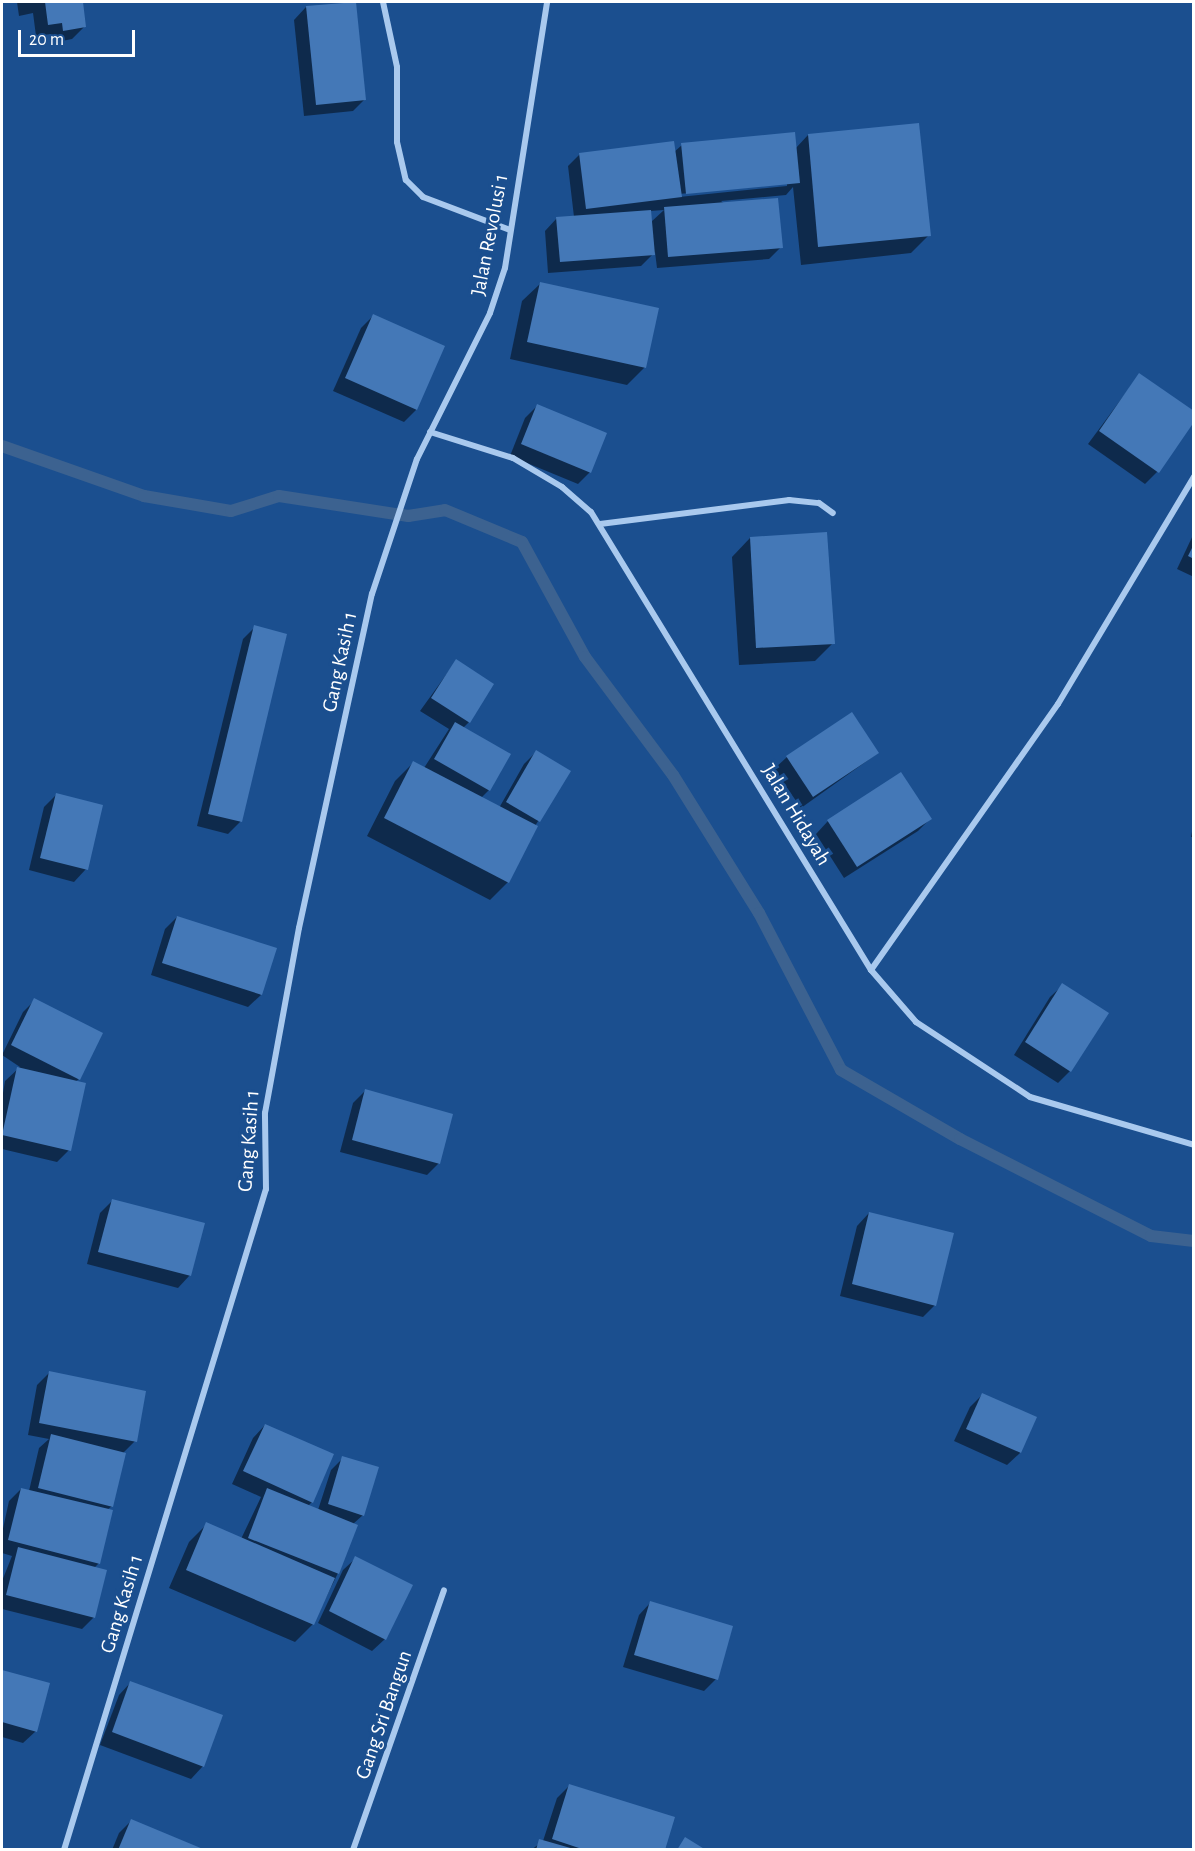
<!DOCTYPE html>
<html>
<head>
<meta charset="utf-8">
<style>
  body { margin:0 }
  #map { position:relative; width:1195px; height:1851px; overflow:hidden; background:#1b4f8f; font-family:"Alegreya Sans",sans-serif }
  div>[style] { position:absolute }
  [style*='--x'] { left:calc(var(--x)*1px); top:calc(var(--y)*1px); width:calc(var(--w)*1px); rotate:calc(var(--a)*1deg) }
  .shadow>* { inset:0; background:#0007 }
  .stream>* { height:12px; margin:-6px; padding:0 6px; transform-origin:6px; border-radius:6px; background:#3c6290 }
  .building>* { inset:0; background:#4478b7 }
  .street>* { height:6px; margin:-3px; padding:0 3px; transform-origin:3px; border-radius:3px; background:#a9c9ee }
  span { translate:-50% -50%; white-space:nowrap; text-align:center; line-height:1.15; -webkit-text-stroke:6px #1b4f8f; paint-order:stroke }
  .street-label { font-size:21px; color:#fff }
  .frame { position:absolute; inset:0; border:3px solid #fff; pointer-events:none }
  .scale { position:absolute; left:18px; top:30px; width:117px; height:27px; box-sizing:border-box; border:3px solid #fff; border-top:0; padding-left:8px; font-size:18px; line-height:21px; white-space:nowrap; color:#fff; -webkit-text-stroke:4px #1b4f8f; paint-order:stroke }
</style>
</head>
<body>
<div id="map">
  <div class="shadow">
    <div style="clip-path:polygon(17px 2px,81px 2px,84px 27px,72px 39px,52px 43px,51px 34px,36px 36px,33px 13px,19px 16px)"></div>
    <div style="clip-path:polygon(306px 7px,365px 99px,353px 111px,304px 116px,294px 20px)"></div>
    <div style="clip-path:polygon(evenodd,808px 135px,929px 235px,911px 253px,801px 265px,793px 187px,786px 195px,721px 201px,781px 247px,769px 259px,657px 268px,655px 252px,641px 266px,548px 273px,545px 231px,557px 218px,574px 217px,568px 166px,580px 154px,674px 152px,682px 145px,795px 149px,808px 135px,787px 183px,787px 186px,679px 197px,679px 194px,787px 183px,808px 135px,664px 210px,651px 222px,650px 211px,664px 210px)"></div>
    <div style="clip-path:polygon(541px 283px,645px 367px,627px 385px,510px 359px,522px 301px)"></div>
    <div style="clip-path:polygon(373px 316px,443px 347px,416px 410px,404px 422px,333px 391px,361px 328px)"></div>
    <div style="clip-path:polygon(1139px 375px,1157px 472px,1145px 484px,1088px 444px)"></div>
    <div style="clip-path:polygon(537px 406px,590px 472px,578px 484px,510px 456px,525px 418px)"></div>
    <div style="clip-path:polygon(1194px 533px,1194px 577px,1177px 569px)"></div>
    <div style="clip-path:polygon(750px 538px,833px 643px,815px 661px,739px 665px,732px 557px)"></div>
    <div style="clip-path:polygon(255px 627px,286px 635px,240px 822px,228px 834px,197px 826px,243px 639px)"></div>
    <div style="clip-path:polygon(456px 661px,469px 722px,463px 728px,489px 790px,481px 798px,499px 808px,524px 764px,536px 752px,569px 772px,535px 826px,508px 882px,490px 900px,367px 836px,395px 781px,413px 763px,424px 768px,449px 729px,420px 711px)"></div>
    <div style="clip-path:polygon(878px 753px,801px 808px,774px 769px,787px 757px)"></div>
    <div style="clip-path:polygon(56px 795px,86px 869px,74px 882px,29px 870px,44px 807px)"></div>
    <div style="clip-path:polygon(930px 819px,918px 831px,844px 878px,816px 834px,828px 821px)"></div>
    <div style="clip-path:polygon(1194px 821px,1194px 837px,1191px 837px)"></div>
    <div style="clip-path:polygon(177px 917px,261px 995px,248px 1007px,151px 975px,165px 929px)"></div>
    <div style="clip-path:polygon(1063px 985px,1070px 1071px,1058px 1083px,1014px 1055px,1050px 997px)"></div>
    <div style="clip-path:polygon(35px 1000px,79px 1079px,75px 1082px,69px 1150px,57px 1162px,2px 1149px,2px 1099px,5px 1081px,20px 1067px,2px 1055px,23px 1012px)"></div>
    <div style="clip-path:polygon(365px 1091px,439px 1163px,427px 1175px,340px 1152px,353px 1103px)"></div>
    <div style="clip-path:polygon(112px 1201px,190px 1275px,178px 1288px,87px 1264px,100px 1213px)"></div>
    <div style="clip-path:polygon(869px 1213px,935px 1305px,923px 1317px,840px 1296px,857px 1226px)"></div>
    <div style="clip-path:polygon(49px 1373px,135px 1441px,123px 1453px,112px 1506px,107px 1510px,99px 1563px,94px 1568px,94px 1617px,82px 1629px,2px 1609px,2px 1581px,12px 1556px,2px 1553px,2px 1533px,9px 1501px,21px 1489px,29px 1491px,39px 1448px,49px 1439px,28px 1435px,37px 1385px)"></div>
    <div style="clip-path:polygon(982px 1395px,1035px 1418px,1020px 1453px,1007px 1465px,954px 1441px,970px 1407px)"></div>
    <div style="clip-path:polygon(265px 1425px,312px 1502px,308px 1506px,318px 1510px,331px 1470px,343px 1458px,363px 1515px,353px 1524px,338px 1573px,313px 1624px,295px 1642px,169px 1588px,189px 1542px,207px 1524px,241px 1539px,261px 1497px,232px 1484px,253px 1438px)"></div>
    <div style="clip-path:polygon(356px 1558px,385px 1639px,372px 1651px,318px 1623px,343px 1570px)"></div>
    <div style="clip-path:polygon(651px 1602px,716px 1679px,704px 1691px,623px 1667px,639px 1615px)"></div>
    <div style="clip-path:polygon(2px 1671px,48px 1684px,36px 1731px,23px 1743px,2px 1737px)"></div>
    <div style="clip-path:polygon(131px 1682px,203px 1766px,191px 1779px,100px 1745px,119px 1695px)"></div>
    <div style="clip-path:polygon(569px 1786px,664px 1850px,531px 1850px,543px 1841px,557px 1798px)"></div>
    <div style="clip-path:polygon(131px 1821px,200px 1850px,112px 1850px,119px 1833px)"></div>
  </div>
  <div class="stream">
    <div style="--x:2;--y:446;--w:151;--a:19.4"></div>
    <div style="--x:144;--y:496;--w:88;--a:9.8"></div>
    <div style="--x:231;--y:511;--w:50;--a:-17.4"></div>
    <div style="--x:279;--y:496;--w:131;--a:8.8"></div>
    <div style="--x:408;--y:516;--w:37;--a:-9"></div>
    <div style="--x:445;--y:510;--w:83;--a:22.6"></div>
    <div style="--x:522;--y:542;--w:131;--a:61.3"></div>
    <div style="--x:585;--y:657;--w:147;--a:53.3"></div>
    <div style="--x:673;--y:775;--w:163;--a:58.1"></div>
    <div style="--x:759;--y:913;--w:177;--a:62.4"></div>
    <div style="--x:841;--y:1070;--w:138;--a:30.1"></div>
    <div style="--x:960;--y:1139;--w:214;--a:26.9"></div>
    <div style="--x:1151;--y:1236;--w:43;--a:6.6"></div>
  </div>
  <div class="building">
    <div style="clip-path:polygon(45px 2px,83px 2px,86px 27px,63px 31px,62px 23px,48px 25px)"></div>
    <div style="clip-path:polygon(356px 2px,366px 100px,316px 105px,306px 6px)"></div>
    <div style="clip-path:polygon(919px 123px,931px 236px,818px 247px,808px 134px)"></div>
    <div style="clip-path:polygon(795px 132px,800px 183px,686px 194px,681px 143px)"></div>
    <div style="clip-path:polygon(674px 141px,682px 197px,586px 209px,579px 153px)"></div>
    <div style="clip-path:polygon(778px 198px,783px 248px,668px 257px,664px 207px)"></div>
    <div style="clip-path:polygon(651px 210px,655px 255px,560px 262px,556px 217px)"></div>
    <div style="clip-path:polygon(540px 282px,659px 308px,646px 368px,527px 342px)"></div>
    <div style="clip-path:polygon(373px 314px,445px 346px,417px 410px,345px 378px)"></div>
    <div style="clip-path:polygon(1139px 373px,1194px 411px,1194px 422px,1159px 473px,1099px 431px)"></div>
    <div style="clip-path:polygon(537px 404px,607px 433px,591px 473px,521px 444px)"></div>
    <div style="clip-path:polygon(827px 532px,835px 644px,756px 648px,750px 537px)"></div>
    <div style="clip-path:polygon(1194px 544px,1194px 559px,1188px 556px)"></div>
    <div style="clip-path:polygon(254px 625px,287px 634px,242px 822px,208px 814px)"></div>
    <div style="clip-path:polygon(456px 659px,494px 684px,470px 723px,431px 698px)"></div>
    <div style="clip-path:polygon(852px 712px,879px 753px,813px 797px,786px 756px)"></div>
    <div style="clip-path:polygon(455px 722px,511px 754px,490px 791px,434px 759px)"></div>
    <div style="clip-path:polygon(536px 750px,571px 771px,540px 822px,506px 802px)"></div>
    <div style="clip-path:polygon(413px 761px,538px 826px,509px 883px,384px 818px)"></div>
    <div style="clip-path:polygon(901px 772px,932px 819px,857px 867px,827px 820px)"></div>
    <div style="clip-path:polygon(56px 793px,103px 805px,88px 870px,40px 858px)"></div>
    <div style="clip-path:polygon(177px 916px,277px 948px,262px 995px,162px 963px)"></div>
    <div style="clip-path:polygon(1062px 983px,1109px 1013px,1071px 1072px,1025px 1042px)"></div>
    <div style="clip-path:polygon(34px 998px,103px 1033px,80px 1080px,11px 1045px)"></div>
    <div style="clip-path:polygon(17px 1067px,86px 1083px,71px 1151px,2px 1135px)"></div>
    <div style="clip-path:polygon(365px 1089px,453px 1114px,440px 1164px,352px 1140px)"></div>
    <div style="clip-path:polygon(112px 1199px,205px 1223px,191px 1276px,98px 1252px)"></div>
    <div style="clip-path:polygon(869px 1212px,954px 1233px,936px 1306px,852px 1284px)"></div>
    <div style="clip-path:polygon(49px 1371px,146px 1391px,137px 1442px,39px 1423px)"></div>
    <div style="clip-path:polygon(982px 1393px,1037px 1417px,1021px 1453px,966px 1429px)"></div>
    <div style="clip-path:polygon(265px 1424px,334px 1454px,313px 1503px,243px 1471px)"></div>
    <div style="clip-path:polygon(51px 1434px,126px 1453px,113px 1507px,38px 1488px)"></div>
    <div style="clip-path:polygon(342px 1456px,379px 1467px,364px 1516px,328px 1504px)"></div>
    <div style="clip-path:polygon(21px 1488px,113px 1510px,100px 1564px,8px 1540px)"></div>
    <div style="clip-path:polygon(267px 1488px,358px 1525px,339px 1574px,248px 1538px)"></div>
    <div style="clip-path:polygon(206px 1522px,335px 1578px,314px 1625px,186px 1570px)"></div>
    <div style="clip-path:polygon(18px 1547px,107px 1570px,95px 1618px,6px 1595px)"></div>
    <div style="clip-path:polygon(355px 1556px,413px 1585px,386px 1640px,329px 1611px)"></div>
    <div style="clip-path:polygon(650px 1601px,733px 1626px,718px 1680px,634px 1655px)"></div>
    <div style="clip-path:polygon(2px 1670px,50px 1683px,37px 1732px,2px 1722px)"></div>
    <div style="clip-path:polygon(130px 1681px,223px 1715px,204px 1767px,112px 1732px)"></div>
    <div style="clip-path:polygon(569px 1784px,675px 1817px,665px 1850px,585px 1850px,552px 1839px)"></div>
    <div style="clip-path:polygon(131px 1819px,203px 1849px,203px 1850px,118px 1850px)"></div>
    <div style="clip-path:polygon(685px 1837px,706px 1850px,677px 1850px)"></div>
    <div style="clip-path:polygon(539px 1839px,574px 1849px,574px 1850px,536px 1850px)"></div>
  </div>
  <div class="street">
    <div style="--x:383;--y:2;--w:66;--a:77.8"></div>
    <div style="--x:397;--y:67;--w:75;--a:90"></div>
    <div style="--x:397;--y:142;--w:39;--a:77"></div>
    <div style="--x:406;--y:180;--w:24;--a:45"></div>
    <div style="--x:423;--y:197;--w:93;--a:20.8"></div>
    <div style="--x:430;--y:432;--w:87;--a:17.4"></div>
    <div style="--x:513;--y:458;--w:57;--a:30.6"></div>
    <div style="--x:562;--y:487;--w:38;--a:41"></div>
    <div style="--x:591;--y:512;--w:537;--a:58.56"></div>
    <div style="--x:871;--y:970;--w:69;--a:49.1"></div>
    <div style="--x:916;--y:1022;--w:136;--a:33.3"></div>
    <div style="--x:1030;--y:1097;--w:171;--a:16.3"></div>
    <div style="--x:600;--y:524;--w:191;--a:-7.2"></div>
    <div style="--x:789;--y:500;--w:30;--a:6"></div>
    <div style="--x:819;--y:503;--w:17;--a:36"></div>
    <div style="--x:871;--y:970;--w:325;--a:-54.9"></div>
    <div style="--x:1058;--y:704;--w:265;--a:-59.1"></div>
    <div style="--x:64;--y:1850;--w:691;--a:-73.01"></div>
    <div style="--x:266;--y:1189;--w:76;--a:-90.8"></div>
    <div style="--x:265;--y:1113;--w:188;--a:-79.6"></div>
    <div style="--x:299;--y:928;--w:342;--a:-77.7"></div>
    <div style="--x:372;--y:594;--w:142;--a:-71.6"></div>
    <div style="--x:417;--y:459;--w:163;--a:-63.4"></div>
    <div style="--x:490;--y:313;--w:47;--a:-71.6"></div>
    <div style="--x:505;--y:268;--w:269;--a:-81"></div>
    <div style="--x:353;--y:1850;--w:275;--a:-70.7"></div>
  </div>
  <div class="street-label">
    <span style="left:490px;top:235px;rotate:-79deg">Jalan Revolusi 1</span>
    <span style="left:340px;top:662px;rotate:-78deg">Gang Kasih 1</span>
    <span style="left:796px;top:815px;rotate:59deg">Jalan Hidayah</span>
    <span style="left:249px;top:1141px;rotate:-86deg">Gang Kasih 1</span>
    <span style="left:122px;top:1604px;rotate:-73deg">Gang Kasih 1</span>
    <span style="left:384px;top:1715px;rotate:-71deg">Gang Sri Bangun</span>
  </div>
  <div class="frame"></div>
  <div class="scale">20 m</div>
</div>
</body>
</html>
